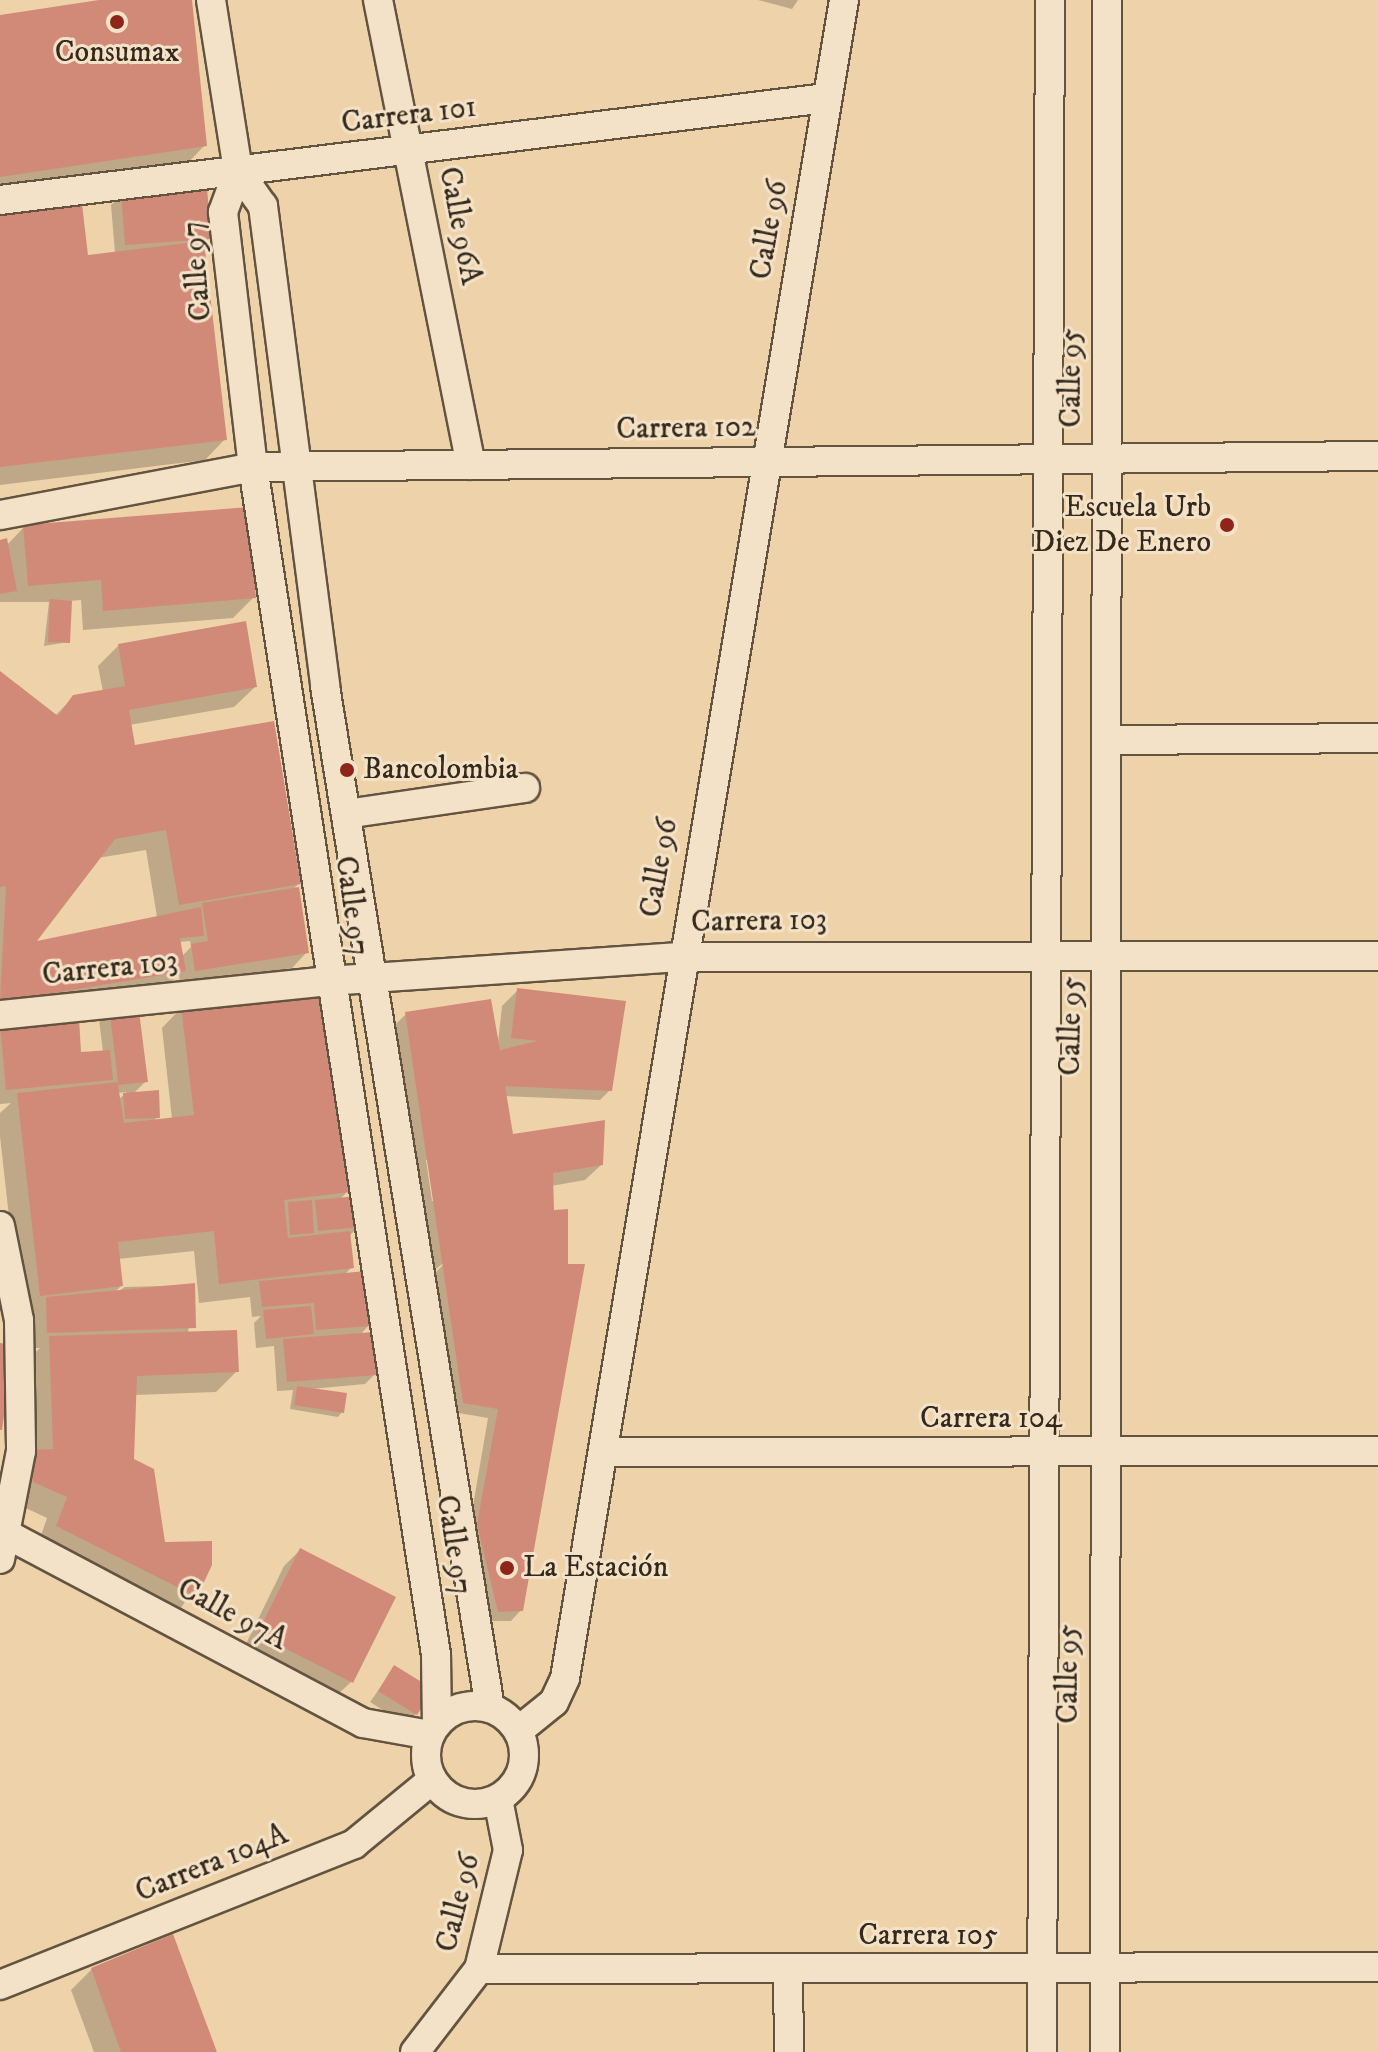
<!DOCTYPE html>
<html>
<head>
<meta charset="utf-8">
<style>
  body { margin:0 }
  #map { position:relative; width:1378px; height:2052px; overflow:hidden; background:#eed3aa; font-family:"IM FELL DW Pica",serif }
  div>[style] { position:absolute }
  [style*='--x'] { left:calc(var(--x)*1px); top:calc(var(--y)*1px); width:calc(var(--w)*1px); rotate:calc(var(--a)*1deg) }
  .shadow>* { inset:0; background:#0003 }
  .building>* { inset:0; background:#d28a78 }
  .roads { filter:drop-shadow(2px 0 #635440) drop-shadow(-2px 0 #635440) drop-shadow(0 2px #635440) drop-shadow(0 -2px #635440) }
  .minor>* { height:28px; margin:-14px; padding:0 14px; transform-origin:14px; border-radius:14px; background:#f4e2c8 }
  .minor>.ring { margin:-14px; padding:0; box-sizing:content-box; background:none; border:28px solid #f4e2c8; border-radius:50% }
  .dots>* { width:22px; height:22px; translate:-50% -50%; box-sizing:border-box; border:4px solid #f4e2c8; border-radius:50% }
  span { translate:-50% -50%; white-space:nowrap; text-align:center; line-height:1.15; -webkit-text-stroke:6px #f4e2c8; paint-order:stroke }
  .poi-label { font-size:30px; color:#35291c }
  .right { translate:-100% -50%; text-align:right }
  .left { translate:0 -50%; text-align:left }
  .street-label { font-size:30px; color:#35291c }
</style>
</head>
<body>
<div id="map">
  <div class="shadow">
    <div style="clip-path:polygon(112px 0,190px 0,205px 145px,185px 166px,0 189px,0 17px)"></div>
    <div style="clip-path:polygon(758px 0,798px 0,792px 9px)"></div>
    <div style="clip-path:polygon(122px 195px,209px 238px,202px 245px,225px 439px,205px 460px,0 485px,0 216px,86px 257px,115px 253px,111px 205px)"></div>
    <div style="clip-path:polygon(24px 527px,254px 597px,233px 618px,83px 630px,81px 600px,70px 601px,68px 642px,44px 646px,49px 602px,0 602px,0 542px,7px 545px)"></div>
    <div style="clip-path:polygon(evenodd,119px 645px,255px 687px,234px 707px,129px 725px,133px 747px,299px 883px,292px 891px,307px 952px,292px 968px,180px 985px,179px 975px,163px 990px,0 1018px,0 674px,55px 716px,74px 696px,103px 692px,98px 666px,119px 645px,146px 850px,158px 923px,32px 944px,98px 858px,146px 850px,119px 645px,190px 941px,191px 947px,181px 957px,179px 942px,190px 941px)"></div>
    <div style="clip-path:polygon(evenodd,518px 990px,624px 1002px,610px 1090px,600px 1100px,505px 1096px,510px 1134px,601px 1165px,585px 1180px,551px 1186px,521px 1610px,511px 1621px,488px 1621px,468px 1535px,488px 1418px,453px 1412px,428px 1280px,449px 1259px,425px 1277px,423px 1205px,417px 1206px,396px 1024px,406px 1014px,498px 1043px,502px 1006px,518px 990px,426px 1160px,430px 1160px,436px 1201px,432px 1201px,426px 1160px)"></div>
    <div style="clip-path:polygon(evenodd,182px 1007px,348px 1191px,339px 1200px,359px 1226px,349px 1236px,352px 1267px,344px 1275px,369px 1325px,360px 1335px,375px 1374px,365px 1384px,311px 1389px,342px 1412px,338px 1417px,290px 1409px,293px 1390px,277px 1391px,274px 1346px,256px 1348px,254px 1323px,261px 1316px,252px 1317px,250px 1297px,199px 1303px,194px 1251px,118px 1259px,121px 1286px,111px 1296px,125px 1287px,193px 1285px,188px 1333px,237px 1371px,216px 1392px,135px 1395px,132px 1460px,163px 1544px,210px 1564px,175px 1617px,37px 1547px,47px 1518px,13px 1502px,29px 1358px,40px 1348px,32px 1348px,20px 1316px,0 1136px,0 1113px,11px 1103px,0 1104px,0 1028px,80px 1054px,103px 1052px,99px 1019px,110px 1008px,146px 1081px,133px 1094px,158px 1117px,153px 1121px,172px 1119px,162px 1028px,182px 1007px,127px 1092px,118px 1100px,117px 1093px,127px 1092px)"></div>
    <div style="clip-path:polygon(300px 1550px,351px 1682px,335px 1697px,243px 1650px,284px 1566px)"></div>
    <div style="clip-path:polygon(394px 1668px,416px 1714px,405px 1724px,370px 1702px)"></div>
    <div style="clip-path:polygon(92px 1969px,215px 2052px,94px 2052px,71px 1990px)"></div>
  </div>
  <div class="building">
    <div style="clip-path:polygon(99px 0,192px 0,207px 146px,0 177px,0 15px)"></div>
    <div style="clip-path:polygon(207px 187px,211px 239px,125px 245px,121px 193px)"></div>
    <div style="clip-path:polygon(82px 204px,88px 255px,204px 241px,227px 440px,0 467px,0 214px)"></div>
    <div style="clip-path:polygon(249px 507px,256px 598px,103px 611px,101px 580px,28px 586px,23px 525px)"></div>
    <div style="clip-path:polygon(7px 538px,17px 591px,0 594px,0 540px)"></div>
    <div style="clip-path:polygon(50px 599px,72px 601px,70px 643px,48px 642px)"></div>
    <div style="clip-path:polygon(246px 621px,257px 687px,129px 710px,135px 745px,274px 721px,301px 884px,179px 905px,166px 830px,115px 839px,37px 941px,201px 907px,204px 936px,180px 938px,186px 971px,0 1002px,6px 886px,0 887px,0 671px,58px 716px,73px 695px,125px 686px,118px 644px)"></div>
    <div style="clip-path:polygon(299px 887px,309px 953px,195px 971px,191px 944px,208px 941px,202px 903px)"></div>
    <div style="clip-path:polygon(517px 988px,626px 1001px,612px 1091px,505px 1086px,513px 1134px,605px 1120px,603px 1165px,553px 1173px,554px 1210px,568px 1209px,568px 1264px,585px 1264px,523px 1611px,498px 1612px,477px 1524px,498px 1409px,463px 1403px,405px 1012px,491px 999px,500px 1050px,538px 1041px,511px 1038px)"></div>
    <div style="clip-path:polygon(326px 990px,350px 1192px,284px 1200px,288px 1238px,350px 1231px,354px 1268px,219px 1284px,214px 1231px,118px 1242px,123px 1286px,40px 1296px,17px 1093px,118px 1082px,109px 1006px,138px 1003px,148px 1082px,118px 1085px,124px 1123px,194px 1115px,181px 1006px)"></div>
    <div style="clip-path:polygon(79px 1018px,81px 1052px,110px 1050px,113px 1080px,6px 1090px,0 1025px)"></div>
    <div style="clip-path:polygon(159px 1090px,160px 1118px,125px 1119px,123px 1093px)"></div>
    <div style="clip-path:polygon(358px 1196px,361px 1227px,318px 1231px,315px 1200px)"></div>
    <div style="clip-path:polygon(312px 1200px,314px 1233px,290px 1235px,288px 1202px)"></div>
    <div style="clip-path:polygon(366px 1271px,372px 1326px,316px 1330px,314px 1303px,262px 1307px,259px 1281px)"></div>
    <div style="clip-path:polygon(195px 1283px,196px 1328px,47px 1333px,46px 1297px)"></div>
    <div style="clip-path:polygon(311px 1306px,314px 1334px,266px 1339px,263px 1310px)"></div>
    <div style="clip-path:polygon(237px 1330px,239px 1372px,137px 1376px,134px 1459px,154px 1469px,165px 1542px,212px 1541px,212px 1565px,197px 1597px,56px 1526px,67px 1497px,33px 1482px,32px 1450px,53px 1449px,49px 1336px)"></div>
    <div style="clip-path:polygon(374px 1332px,377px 1375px,287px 1382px,283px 1339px)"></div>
    <div style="clip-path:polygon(0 1343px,14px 1345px,2px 1430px,0 1430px)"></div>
    <div style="clip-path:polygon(297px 1386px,347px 1393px,344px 1413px,294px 1405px)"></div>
    <div style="clip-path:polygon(300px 1548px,396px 1597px,353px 1683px,257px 1634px)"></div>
    <div style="clip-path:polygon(394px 1665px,433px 1689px,417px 1715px,378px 1691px)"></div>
    <div style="clip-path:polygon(173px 1934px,217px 2052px,121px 2052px,91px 1968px)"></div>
  </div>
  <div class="roads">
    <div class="minor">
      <div style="--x:211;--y:0;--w:173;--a:81"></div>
      <div style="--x:238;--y:171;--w:43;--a:54.5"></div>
      <div style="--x:263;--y:206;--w:484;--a:82.6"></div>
      <div style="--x:325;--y:686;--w:1035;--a:80.83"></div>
      <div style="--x:378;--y:0;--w:474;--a:78.7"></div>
      <div style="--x:238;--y:171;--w:44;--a:110.1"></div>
      <div style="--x:223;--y:212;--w:257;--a:83.3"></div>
      <div style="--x:253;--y:467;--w:1202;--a:81.24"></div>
      <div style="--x:436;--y:1655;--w:68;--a:89.2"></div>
      <div style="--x:0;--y:200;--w:832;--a:-7.04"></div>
      <div style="--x:0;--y:515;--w:258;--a:-10.7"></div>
      <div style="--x:253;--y:467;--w:1125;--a:-0.56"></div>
      <div style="--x:1106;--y:740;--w:272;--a:-0.4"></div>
      <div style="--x:346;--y:814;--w:181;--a:-8.3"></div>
      <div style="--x:0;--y:1015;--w:329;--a:-5.9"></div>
      <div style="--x:327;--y:981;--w:354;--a:-3.9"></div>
      <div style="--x:680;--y:957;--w:698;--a:-0.08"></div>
      <div style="--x:0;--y:1226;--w:96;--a:78.6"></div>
      <div style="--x:19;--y:1320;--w:131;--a:89.1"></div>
      <div style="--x:21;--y:1451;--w:110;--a:101"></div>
      <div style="--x:604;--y:1452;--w:774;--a:-0.07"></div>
      <div style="--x:10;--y:1536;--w:399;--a:27.9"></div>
      <div style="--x:363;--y:1723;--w:68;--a:10.2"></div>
      <div class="ring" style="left:426px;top:1706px;width:70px;height:70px"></div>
      <div style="--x:518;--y:1731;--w:46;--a:-38.9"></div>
      <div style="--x:554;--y:1702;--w:26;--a:-65"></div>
      <div style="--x:565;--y:1678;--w:1701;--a:-80.56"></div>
      <div style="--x:479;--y:1969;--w:899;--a:-0.13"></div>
      <div style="--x:788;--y:1971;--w:81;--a:89.3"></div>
      <div style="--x:0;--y:1985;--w:381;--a:-21.7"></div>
      <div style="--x:354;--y:1844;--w:101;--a:-39.4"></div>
      <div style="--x:415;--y:2052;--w:105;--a:-52.4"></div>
      <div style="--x:479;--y:1969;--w:122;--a:-76.3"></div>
      <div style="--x:508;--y:1850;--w:52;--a:-101.1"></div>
      <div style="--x:1042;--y:2052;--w:2052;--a:-89.78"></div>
      <div style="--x:1105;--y:2052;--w:2052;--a:-89.94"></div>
    </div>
  </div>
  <div class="dots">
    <div style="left:117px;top:22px;background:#8f2418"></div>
    <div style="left:1227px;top:525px;background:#8f2418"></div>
    <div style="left:347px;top:770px;background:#8f2418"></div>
    <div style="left:507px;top:1568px;background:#8f2418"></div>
  </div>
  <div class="poi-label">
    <span style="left:117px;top:53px">Consumax</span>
    <span class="right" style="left:1211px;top:525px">Escuela Urb<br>Diez De Enero</span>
    <span class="left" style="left:363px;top:770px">Bancolombia</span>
    <span class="left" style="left:523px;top:1568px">La Estación</span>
  </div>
  <div class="street-label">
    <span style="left:409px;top:116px;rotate:-7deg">Carrera 101</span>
    <span style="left:459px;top:226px;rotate:79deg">Calle 96A</span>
    <span style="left:770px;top:230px;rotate:-80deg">Calle 96</span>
    <span style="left:198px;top:271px;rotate:-95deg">Calle 97</span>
    <span style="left:1072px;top:378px;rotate:-90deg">Calle 95</span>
    <span style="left:686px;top:429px;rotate:-1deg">Carrera 102</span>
    <span style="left:660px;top:868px;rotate:-80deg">Calle 96</span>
    <span style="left:351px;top:906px;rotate:82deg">Calle 97</span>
    <span style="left:759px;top:922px;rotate:-1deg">Carrera 103</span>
    <span style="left:110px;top:969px;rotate:-6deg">Carrera 103</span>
    <span style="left:1072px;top:1026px;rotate:-89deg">Calle 95</span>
    <span style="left:991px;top:1419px">Carrera 104</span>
    <span style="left:453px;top:1545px;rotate:81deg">Calle 97</span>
    <span style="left:232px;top:1615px;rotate:28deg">Calle 97A</span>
    <span style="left:1069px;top:1674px;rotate:-90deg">Calle 95</span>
    <span style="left:212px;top:1864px;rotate:-22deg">Carrera 104A</span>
    <span style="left:459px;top:1903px;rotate:-76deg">Calle 96</span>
    <span style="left:928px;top:1936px">Carrera 105</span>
  </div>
</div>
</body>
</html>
